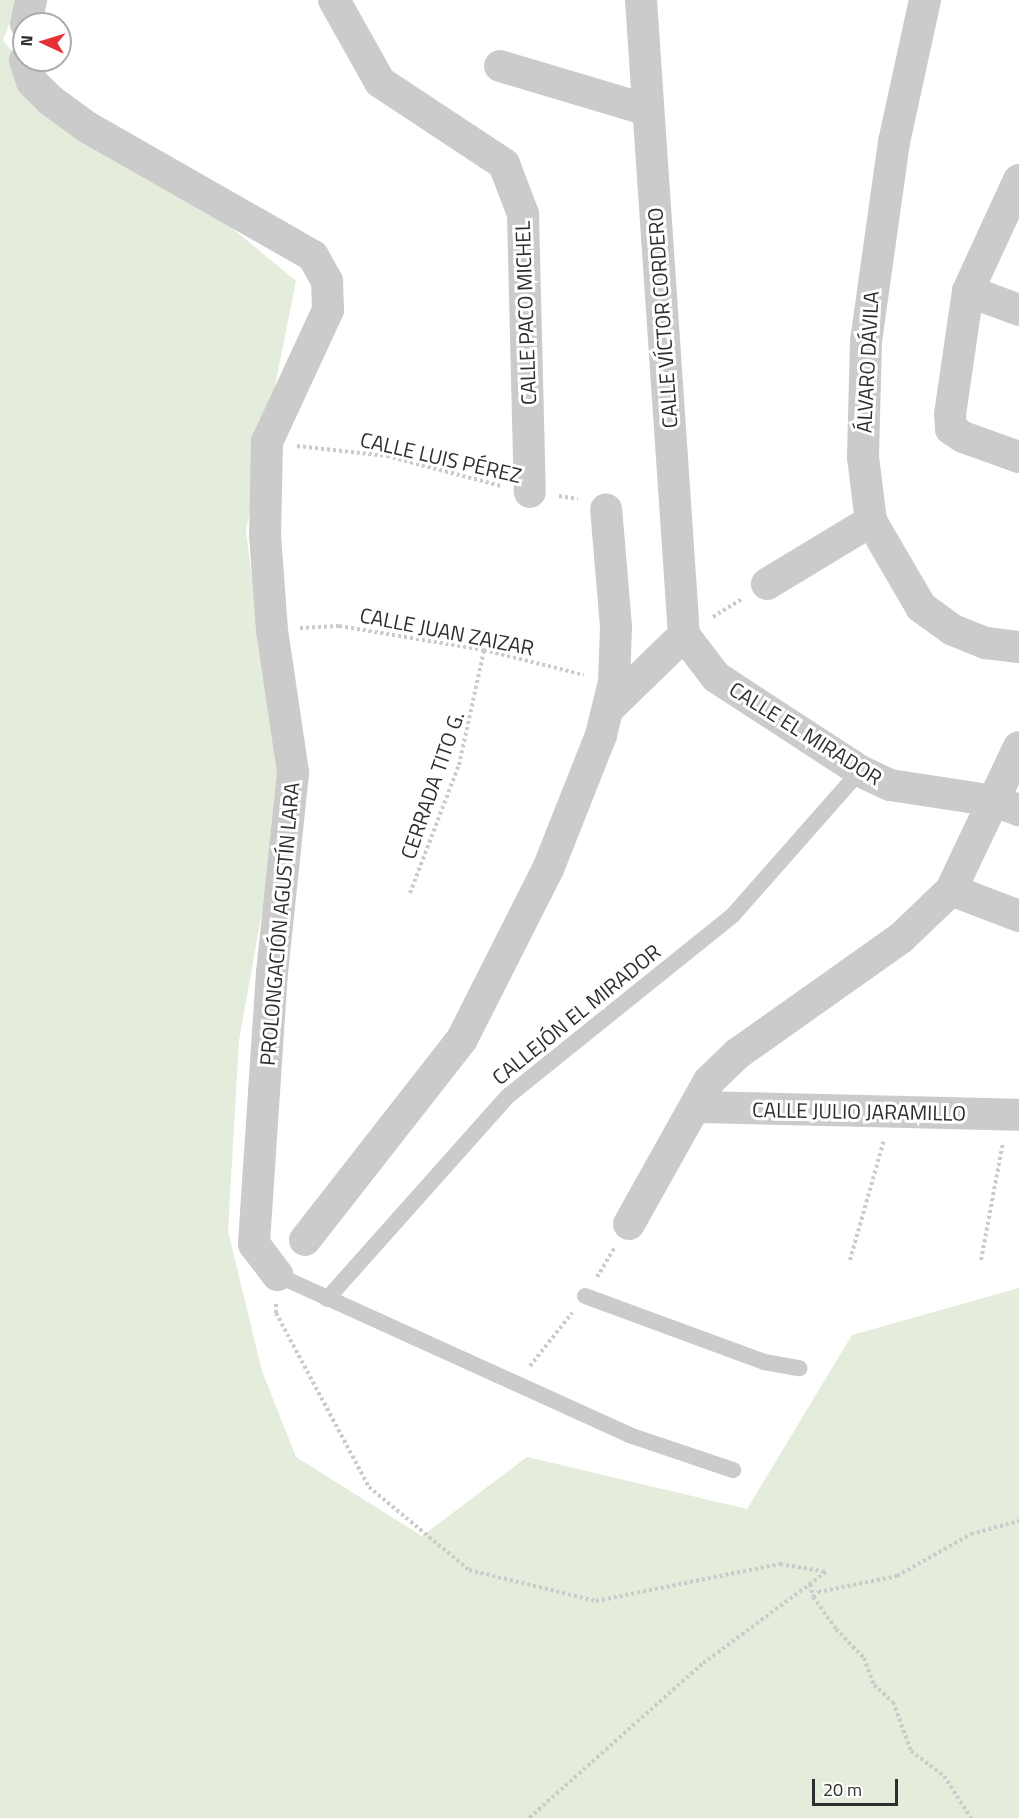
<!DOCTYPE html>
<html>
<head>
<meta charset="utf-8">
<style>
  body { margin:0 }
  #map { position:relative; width:1019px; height:1818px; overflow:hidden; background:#fff; font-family:"Titillium Web",sans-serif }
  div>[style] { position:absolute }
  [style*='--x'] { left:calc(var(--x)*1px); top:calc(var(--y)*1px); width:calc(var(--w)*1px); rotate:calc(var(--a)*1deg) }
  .green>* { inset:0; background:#e4ecdc }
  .path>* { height:4px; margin-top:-2px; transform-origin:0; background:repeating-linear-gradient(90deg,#cbcbcb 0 3px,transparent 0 6px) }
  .service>* { height:16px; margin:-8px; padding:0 8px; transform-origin:8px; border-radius:8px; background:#cbcbcb }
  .minor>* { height:32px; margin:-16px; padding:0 16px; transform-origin:16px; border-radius:16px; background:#cbcbcb }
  span { translate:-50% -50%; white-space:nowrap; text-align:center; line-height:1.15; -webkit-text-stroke:6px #fff; paint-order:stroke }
  .street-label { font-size:21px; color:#2e2e2e }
  .north { position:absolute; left:12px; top:12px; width:60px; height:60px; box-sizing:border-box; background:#fff; border:2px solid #ababab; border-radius:50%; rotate:274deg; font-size:16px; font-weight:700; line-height:24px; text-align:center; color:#2e2e2e }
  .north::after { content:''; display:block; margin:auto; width:21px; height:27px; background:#e72f36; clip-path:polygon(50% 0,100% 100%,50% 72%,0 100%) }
  .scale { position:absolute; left:812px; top:1779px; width:86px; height:27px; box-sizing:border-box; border:3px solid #2e2e2e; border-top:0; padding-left:8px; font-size:18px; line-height:21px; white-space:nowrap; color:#2e2e2e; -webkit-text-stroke:4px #fff; paint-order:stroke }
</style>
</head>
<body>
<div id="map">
  <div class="green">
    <div style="clip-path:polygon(0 0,19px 0,3px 40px,81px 138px,204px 205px,296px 281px,246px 531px,281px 805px,239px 1041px,228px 1231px,262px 1371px,296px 1457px,422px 1536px,527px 1457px,747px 1509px,852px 1335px,1019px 1288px,1019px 1818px,0 1818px)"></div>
  </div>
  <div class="path">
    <div style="--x:297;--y:446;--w:91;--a:6.3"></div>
    <div style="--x:387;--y:456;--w:118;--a:14.7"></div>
    <div style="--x:559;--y:496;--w:19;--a:9"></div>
    <div style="--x:713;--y:617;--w:34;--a:-32"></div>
    <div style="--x:300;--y:628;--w:39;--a:-3"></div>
    <div style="--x:339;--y:626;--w:147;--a:9.4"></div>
    <div style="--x:484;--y:650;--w:103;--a:14"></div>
    <div style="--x:410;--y:893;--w:137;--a:-69.1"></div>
    <div style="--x:459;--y:765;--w:118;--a:-77.7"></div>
    <div style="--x:850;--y:1260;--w:125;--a:-74.2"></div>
    <div style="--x:981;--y:1260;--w:120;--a:-79.4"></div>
    <div style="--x:597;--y:1277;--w:35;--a:-59"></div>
    <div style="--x:276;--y:1304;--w:9;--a:90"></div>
    <div style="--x:276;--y:1313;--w:197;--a:61.9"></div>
    <div style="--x:369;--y:1487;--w:130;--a:39.7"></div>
    <div style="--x:469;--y:1570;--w:131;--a:13.7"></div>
    <div style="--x:596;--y:1601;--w:188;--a:-11.4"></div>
    <div style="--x:780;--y:1564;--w:47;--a:9.9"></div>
    <div style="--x:826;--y:1572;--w:154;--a:143.4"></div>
    <div style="--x:702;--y:1664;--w:232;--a:138.3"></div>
    <div style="--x:530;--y:1366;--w:68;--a:-51.6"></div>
    <div style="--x:810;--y:1584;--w:13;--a:77"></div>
    <div style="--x:813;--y:1597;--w:39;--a:54"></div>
    <div style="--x:836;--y:1629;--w:40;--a:46"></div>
    <div style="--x:864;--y:1658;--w:29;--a:70"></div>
    <div style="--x:874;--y:1685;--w:25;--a:42"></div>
    <div style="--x:893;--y:1702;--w:52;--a:69.8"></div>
    <div style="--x:911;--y:1751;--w:41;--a:37.1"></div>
    <div style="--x:944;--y:1776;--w:50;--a:57.3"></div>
    <div style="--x:813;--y:1597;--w:7;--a:-45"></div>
    <div style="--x:818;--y:1592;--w:81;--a:-11.4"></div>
    <div style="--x:897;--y:1576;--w:85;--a:-29.6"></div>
    <div style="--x:971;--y:1534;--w:50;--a:-15.2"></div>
  </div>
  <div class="service">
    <div style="--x:277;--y:1275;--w:387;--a:24.4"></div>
    <div style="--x:629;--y:1435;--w:110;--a:18.6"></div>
    <div style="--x:585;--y:1296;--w:191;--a:20.2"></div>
    <div style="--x:764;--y:1362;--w:36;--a:10"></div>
    <div style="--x:327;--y:1299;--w:272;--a:-48.3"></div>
    <div style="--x:508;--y:1096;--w:289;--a:-38.8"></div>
    <div style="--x:733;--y:915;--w:192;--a:-48.6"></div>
  </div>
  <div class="minor">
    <div style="--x:334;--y:0;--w:94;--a:60.7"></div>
    <div style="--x:380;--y:82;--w:149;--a:33.5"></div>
    <div style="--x:504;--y:164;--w:53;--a:69.2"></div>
    <div style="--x:523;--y:214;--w:278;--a:88.6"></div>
    <div style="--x:641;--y:0;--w:636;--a:86.13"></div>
    <div style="--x:684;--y:635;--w:53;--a:52.7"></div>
    <div style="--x:716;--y:677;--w:172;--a:33.1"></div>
    <div style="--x:860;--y:771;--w:33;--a:25"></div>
    <div style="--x:890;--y:785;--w:106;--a:8.7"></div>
    <div style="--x:995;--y:801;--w:26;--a:21"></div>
    <div style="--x:925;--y:0;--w:145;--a:102.3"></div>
    <div style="--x:894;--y:142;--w:201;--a:98"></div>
    <div style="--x:866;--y:341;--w:116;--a:91.5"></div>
    <div style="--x:863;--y:457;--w:64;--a:82.9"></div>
    <div style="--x:871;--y:521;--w:99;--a:59.8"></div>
    <div style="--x:921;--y:607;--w:39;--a:36"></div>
    <div style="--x:953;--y:630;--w:35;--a:22"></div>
    <div style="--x:986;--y:643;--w:33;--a:7"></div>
    <div style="--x:26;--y:24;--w:25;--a:-78"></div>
    <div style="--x:25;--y:60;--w:23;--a:72"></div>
    <div style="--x:32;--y:82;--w:25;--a:45"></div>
    <div style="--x:50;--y:100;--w:46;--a:36.1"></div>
    <div style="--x:87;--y:127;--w:260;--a:29.7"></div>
    <div style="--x:313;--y:256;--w:29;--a:61"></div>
    <div style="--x:327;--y:281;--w:29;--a:88"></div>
    <div style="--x:328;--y:310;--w:145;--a:114.8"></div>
    <div style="--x:267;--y:442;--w:93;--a:91.2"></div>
    <div style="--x:265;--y:535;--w:95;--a:85.8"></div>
    <div style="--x:272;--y:630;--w:145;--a:81.6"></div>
    <div style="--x:293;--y:773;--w:200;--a:96"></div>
    <div style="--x:272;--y:972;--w:273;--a:93.8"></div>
    <div style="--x:254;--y:1244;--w:39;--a:53"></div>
    <div style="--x:500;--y:66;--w:154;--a:16.6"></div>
    <div style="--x:1019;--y:180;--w:122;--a:114.7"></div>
    <div style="--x:968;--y:291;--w:124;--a:98.3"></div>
    <div style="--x:950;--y:414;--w:15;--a:86"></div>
    <div style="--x:951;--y:429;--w:14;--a:34"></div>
    <div style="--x:963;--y:437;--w:59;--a:19.7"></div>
    <div style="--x:968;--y:291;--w:54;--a:20.4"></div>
    <div style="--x:767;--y:584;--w:122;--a:-31.2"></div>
    <div style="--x:610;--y:707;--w:103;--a:-44.2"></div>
    <div style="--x:951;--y:890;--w:73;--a:20.9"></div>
    <div style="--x:698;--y:1107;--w:321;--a:1.4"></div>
    <div style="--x:629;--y:1224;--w:164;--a:-60.8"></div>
    <div style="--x:709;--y:1081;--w:39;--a:-44"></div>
    <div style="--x:737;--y:1054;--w:201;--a:-35.3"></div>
    <div style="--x:901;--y:938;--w:69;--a:-43.8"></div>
    <div style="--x:951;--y:890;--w:158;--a:-64.6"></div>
    <div style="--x:305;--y:1240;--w:255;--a:-52"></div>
    <div style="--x:462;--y:1039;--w:191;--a:-63.2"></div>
    <div style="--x:548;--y:869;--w:144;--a:-68.4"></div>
    <div style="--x:601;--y:735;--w:55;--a:-76.2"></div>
    <div style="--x:614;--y:682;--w:55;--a:-87.9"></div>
    <div style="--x:616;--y:627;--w:118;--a:-94.8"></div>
  </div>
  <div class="street-label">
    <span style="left:525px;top:313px;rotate:-92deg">CALLE PACO MICHEL</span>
    <span style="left:662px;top:318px;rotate:-94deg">CALLE VÍCTOR CORDERO</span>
    <span style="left:867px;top:362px;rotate:-87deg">ÁLVARO DÁVILA</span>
    <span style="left:441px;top:457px;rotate:13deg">CALLE LUIS PÉREZ</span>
    <span style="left:447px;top:631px;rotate:11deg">CALLE JUAN ZAIZAR</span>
    <span style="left:806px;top:733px;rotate:32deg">CALLE EL MIRADOR</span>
    <span style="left:432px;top:785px;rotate:-71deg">CERRADA TITO G.</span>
    <span style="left:279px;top:924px;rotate:-85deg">PROLONGACIÓN AGUSTÍN LARA</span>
    <span style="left:576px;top:1014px;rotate:-39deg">CALLEJÓN EL MIRADOR</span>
    <span style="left:859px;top:1111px;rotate:1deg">CALLE JULIO JARAMILLO</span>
  </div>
  <div class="north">N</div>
  <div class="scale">20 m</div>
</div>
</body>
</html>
